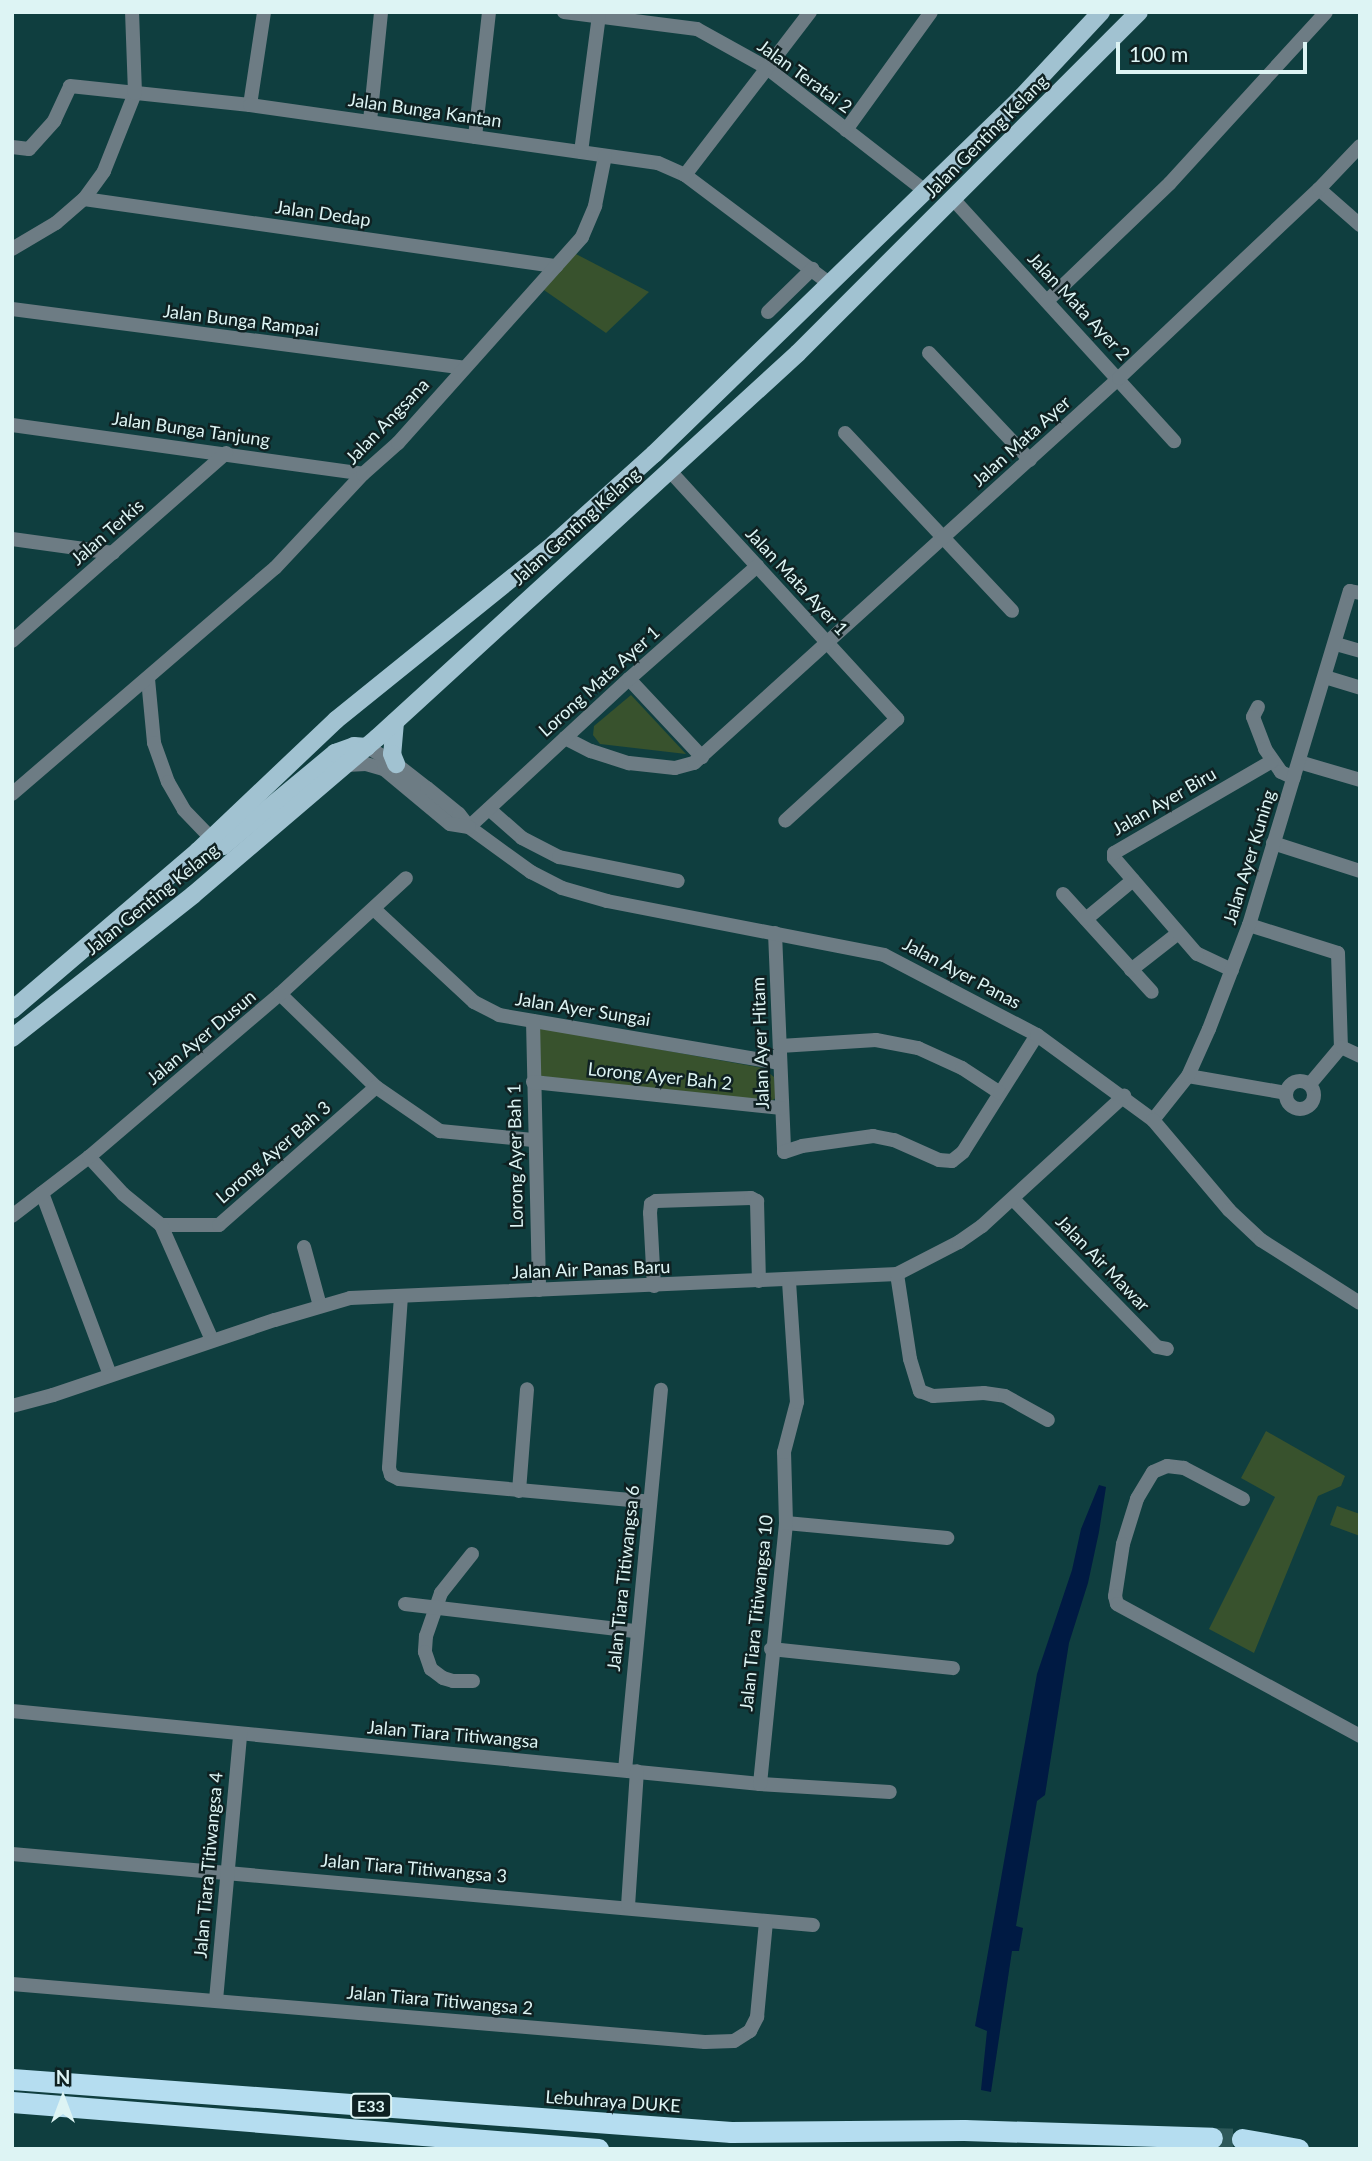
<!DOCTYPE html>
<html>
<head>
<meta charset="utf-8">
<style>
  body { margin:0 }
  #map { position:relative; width:1372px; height:2161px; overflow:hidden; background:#0f3e3f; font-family:Lato,sans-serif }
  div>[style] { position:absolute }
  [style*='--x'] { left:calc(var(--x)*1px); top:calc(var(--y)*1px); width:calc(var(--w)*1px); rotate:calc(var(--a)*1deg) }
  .green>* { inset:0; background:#38522d }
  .water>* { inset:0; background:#001a43 }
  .motorway-tunnel>* { height:21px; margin-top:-10.5px; transform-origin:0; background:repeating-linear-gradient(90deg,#2e595a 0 21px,transparent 0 31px) }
  .minor>* { height:14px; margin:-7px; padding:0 7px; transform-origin:7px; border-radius:7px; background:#6d7c84 }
  .minor>.ring { margin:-7px; padding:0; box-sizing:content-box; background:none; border:14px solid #6d7c84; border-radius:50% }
  .tertiary>* { height:14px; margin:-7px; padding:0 7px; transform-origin:7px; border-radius:7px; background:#6d7c84 }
  .primary>* { height:18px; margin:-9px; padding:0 9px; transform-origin:9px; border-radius:9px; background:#a1c2d1 }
  .motorway>* { height:21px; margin:-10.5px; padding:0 10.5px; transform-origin:10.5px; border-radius:10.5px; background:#b5ddf0 }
  span { translate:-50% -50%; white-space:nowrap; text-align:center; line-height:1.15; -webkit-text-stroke:5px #0f2122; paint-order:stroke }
  .shield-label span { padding:2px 5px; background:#0f2122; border:2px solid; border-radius:5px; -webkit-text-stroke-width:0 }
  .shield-label { font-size:16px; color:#ddf4f4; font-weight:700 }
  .street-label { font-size:18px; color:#ddf4f4 }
  .frame { position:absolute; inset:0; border:14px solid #ddf4f4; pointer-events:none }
  .north { position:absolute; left:28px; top:2063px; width:70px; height:70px; -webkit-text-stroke:5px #0f2122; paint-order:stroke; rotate:0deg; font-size:19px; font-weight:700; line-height:28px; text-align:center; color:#ddf4f4 }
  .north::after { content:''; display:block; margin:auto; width:24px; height:32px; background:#ddf4f4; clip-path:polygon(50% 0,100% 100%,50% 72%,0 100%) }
  .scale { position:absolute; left:1116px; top:42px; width:191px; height:32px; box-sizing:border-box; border:4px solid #ddf4f4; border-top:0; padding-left:9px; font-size:21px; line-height:24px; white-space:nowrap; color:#ddf4f4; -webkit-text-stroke:5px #0f2122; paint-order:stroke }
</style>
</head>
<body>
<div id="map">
  <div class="green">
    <div style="clip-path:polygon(574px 253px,649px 292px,606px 333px,541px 288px)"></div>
    <div style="clip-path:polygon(631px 695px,686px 754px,600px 744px,593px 735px,594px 726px)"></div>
    <div style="clip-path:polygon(540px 1028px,763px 1068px,774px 1077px,776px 1098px,771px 1101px,539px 1076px)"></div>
    <div style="clip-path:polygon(1266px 1431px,1345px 1476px,1341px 1486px,1318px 1496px,1254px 1653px,1209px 1629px,1275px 1497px,1241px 1478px)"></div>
    <div style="clip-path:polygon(1337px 1506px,1360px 1514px,1360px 1536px,1330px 1525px)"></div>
  </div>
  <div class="water">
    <div style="clip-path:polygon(1099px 1485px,1106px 1487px,1099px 1532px,1088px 1583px,1069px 1643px,1045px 1795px,1037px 1801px,1016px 1926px,1023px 1928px,1019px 1951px,1012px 1951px,991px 2092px,981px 2090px,987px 2031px,975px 2026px,1037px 1674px,1072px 1570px,1081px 1529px)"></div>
  </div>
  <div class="motorway-tunnel">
    <div style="--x:1212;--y:2138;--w:30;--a:2"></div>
  </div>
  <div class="minor">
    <div style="--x:564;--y:12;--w:134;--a:7.3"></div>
    <div style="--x:697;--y:29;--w:80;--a:29.1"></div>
    <div style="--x:767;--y:68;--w:202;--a:37.9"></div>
    <div style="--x:250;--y:105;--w:94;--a:-81.4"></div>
    <div style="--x:370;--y:121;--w:110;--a:-84.2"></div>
    <div style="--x:846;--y:130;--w:145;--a:-54.2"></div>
    <div style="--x:475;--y:137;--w:126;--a:-83.6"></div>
    <div style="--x:12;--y:147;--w:17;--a:7"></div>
    <div style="--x:29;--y:149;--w:38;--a:-48"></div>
    <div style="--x:54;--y:121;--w:38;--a:-65"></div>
    <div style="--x:70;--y:86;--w:181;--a:6"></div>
    <div style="--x:250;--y:105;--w:412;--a:8.1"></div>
    <div style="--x:658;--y:163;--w:30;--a:24"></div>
    <div style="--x:685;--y:175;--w:181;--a:36.9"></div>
    <div style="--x:581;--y:152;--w:137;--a:-82.5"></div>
    <div style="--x:685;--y:175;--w:205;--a:-52.5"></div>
    <div style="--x:1319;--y:189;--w:55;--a:41.3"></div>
    <div style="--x:84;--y:199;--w:477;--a:8.1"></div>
    <div style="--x:953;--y:199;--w:328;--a:47.6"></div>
    <div style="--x:12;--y:249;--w:51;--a:-30.6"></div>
    <div style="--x:56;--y:223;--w:37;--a:-41"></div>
    <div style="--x:84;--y:199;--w:34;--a:-54"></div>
    <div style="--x:104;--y:171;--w:84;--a:-68.3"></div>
    <div style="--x:135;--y:93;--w:81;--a:-92.1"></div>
    <div style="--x:1047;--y:301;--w:170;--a:-43.8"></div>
    <div style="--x:1170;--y:183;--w:231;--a:-47.6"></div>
    <div style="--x:12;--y:309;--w:456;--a:7.4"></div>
    <div style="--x:768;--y:312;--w:62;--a:-44.3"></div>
    <div style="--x:929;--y:353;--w:147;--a:46.7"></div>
    <div style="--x:12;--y:425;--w:354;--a:7.9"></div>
    <div style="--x:845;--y:433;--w:244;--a:46.8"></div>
    <div style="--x:669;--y:470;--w:338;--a:47.5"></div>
    <div style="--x:897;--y:719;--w:151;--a:137.7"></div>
    <div style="--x:12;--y:539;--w:102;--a:7.9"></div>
    <div style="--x:12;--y:641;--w:285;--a:-41.3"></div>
    <div style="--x:1336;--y:644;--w:25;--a:16"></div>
    <div style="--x:1325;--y:677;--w:37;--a:17"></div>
    <div style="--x:148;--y:679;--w:64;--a:84.6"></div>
    <div style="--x:154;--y:743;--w:41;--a:70.3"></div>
    <div style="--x:168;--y:782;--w:32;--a:60"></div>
    <div style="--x:184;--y:810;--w:39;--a:46"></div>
    <div style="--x:629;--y:679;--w:107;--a:46.9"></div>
    <div style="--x:1258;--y:707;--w:11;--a:117"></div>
    <div style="--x:1253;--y:717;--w:34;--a:69"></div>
    <div style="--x:1265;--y:749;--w:28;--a:55"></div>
    <div style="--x:1281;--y:772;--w:14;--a:25"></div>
    <div style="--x:565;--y:738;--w:29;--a:27"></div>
    <div style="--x:591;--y:751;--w:40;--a:18"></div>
    <div style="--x:629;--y:763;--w:46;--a:6.2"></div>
    <div style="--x:675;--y:768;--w:20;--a:-15"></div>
    <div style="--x:694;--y:763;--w:573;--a:-42.17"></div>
    <div style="--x:1119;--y:378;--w:275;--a:-43.4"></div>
    <div style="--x:1319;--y:189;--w:59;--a:-46.4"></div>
    <div style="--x:1299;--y:762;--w:64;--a:16.4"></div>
    <div style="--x:12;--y:794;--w:347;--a:-40.7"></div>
    <div style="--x:275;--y:568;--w:129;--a:-46.9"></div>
    <div style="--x:363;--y:474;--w:47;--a:-41.5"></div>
    <div style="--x:398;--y:443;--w:276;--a:-48.2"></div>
    <div style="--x:582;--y:237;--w:34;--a:-67"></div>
    <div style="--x:595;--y:206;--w:51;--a:-78.7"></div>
    <div style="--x:489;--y:809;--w:44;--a:41.3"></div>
    <div style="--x:522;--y:838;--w:42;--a:27.2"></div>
    <div style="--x:559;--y:857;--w:121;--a:11.4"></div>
    <div style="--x:469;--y:827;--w:218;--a:-42.8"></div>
    <div style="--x:629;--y:679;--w:171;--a:-41.4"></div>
    <div style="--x:1273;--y:843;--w:91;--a:17.8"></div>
    <div style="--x:1063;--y:894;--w:132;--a:47.8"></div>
    <div style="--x:375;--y:910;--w:135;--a:42.9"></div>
    <div style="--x:474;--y:1002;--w:28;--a:27"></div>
    <div style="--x:499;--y:1015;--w:285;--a:9.7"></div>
    <div style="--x:1086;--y:919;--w:61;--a:-39.7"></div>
    <div style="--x:1249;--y:925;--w:93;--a:17.5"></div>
    <div style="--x:1338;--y:953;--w:94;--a:88.2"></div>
    <div style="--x:775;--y:933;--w:219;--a:87.6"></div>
    <div style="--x:784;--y:1152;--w:19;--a:-18"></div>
    <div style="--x:802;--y:1146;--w:72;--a:-8"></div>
    <div style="--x:873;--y:1136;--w:21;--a:11"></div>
    <div style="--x:894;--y:1140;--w:49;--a:24"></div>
    <div style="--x:939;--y:1160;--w:13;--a:4"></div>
    <div style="--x:952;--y:1161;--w:14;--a:-39"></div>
    <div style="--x:963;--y:1152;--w:138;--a:-57.7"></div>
    <div style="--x:1131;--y:970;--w:58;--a:-38"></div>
    <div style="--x:1232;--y:970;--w:38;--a:-155"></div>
    <div style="--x:1197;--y:954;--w:127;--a:-130.8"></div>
    <div style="--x:1114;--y:858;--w:5;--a:-90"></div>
    <div style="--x:1114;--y:853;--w:183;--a:-30.2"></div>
    <div style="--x:280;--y:994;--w:134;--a:44.1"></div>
    <div style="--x:376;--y:1087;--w:78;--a:34.5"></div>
    <div style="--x:440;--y:1131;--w:93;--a:5.5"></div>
    <div style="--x:533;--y:1021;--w:269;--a:88.7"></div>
    <div style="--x:780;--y:1046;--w:96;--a:-3.6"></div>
    <div style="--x:876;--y:1040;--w:43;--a:10.8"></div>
    <div style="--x:918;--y:1048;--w:48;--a:24.4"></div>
    <div style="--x:962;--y:1068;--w:45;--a:33.3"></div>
    <div style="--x:1188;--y:1076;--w:99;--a:9.8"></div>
    <div class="ring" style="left:1286px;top:1081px;width:14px;height:14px"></div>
    <div style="--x:533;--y:1082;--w:250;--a:6"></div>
    <div style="--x:1310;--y:1084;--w:48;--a:-50"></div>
    <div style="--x:1341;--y:1047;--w:21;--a:25"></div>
    <div style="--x:1153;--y:1120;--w:56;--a:-51.5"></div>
    <div style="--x:1188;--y:1076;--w:51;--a:-65.9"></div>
    <div style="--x:1209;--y:1029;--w:111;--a:-69"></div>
    <div style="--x:1249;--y:925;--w:349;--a:-73.2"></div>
    <div style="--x:1350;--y:591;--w:10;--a:11"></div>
    <div style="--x:89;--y:1157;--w:50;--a:47.4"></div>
    <div style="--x:123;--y:1194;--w:49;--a:39.2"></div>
    <div style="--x:161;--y:1225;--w:58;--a:0"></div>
    <div style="--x:219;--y:1225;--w:209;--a:-41.3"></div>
    <div style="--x:42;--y:1193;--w:194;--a:69.5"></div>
    <div style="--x:1013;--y:1199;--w:206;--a:45.8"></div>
    <div style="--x:1157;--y:1347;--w:10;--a:11"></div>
    <div style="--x:12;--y:1216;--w:97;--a:-37.5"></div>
    <div style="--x:89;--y:1157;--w:251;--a:-40.5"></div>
    <div style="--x:280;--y:994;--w:171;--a:-42.6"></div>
    <div style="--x:161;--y:1225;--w:126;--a:66.1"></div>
    <div style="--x:304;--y:1247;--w:61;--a:74.8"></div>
    <div style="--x:897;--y:1274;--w:86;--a:81.3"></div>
    <div style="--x:910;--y:1359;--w:34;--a:73"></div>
    <div style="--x:920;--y:1391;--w:14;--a:21"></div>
    <div style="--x:933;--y:1396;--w:51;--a:-3.4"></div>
    <div style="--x:984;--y:1393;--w:21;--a:8"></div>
    <div style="--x:1005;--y:1396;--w:49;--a:29.2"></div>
    <div style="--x:654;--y:1286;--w:73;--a:-93.1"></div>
    <div style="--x:650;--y:1213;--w:9;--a:-84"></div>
    <div style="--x:651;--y:1204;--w:6;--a:-31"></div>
    <div style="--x:656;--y:1201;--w:95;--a:-1.8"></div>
    <div style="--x:751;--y:1198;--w:7;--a:27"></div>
    <div style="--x:757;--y:1201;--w:80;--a:88.6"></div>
    <div style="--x:401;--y:1296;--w:172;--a:94"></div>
    <div style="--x:389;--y:1468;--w:7;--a:74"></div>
    <div style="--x:391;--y:1475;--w:9;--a:27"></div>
    <div style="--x:399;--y:1479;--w:252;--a:5.2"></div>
    <div style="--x:12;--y:1406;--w:42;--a:-15"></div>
    <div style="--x:53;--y:1395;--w:234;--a:-18.7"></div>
    <div style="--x:275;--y:1320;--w:78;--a:-16.3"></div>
    <div style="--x:350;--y:1298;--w:548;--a:-2.51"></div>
    <div style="--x:897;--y:1274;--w:70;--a:-27.3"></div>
    <div style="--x:959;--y:1242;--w:28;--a:-35"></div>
    <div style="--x:982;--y:1226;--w:193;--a:-42.5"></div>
    <div style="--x:519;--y:1491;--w:102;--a:-85.5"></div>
    <div style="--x:1243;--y:1499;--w:67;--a:-152.3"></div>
    <div style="--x:1184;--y:1468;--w:17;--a:-173"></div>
    <div style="--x:1167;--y:1466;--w:15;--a:157"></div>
    <div style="--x:1153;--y:1472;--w:31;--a:121"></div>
    <div style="--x:1137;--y:1499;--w:47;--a:107.3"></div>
    <div style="--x:1123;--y:1544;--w:53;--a:98.7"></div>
    <div style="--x:1115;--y:1596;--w:8;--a:76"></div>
    <div style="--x:1117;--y:1604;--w:277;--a:28.5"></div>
    <div style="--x:786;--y:1523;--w:162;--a:5.3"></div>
    <div style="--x:472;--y:1554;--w:50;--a:128.5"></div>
    <div style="--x:441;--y:1593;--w:46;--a:109.2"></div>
    <div style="--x:426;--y:1636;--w:16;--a:94"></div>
    <div style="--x:425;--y:1652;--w:18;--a:71"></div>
    <div style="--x:431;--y:1669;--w:15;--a:37"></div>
    <div style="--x:443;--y:1678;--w:10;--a:17"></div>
    <div style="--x:453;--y:1681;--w:20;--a:0"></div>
    <div style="--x:405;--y:1604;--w:233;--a:6.7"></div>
    <div style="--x:771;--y:1649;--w:183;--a:6"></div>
    <div style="--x:12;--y:1711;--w:752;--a:5.57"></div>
    <div style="--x:760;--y:1784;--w:130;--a:3.5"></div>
    <div style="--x:625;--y:1770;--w:382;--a:-84.6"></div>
    <div style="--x:760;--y:1784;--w:262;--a:-84.3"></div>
    <div style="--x:786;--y:1523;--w:71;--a:-91.6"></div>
    <div style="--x:784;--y:1452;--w:52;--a:-75.4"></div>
    <div style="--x:797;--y:1402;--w:122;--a:-93.8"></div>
    <div style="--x:12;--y:1854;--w:804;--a:5.07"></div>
    <div style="--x:628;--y:1906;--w:135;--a:-86.2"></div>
    <div style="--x:12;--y:1984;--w:695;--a:4.78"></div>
    <div style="--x:705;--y:2042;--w:29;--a:-2"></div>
    <div style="--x:734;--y:2041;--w:19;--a:-32"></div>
    <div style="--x:750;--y:2031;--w:16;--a:-63"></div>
    <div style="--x:757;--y:2017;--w:96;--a:-84.6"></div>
    <div style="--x:216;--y:2000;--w:267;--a:-84.8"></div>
  </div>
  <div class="tertiary">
    <div style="--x:367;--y:747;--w:34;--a:30"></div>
    <div style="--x:396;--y:764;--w:39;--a:38"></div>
    <div style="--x:427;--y:788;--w:41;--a:39.1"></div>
    <div style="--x:459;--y:814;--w:16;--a:52"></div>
    <div style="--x:469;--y:827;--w:77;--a:36"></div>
    <div style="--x:531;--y:872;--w:35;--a:27"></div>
    <div style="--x:562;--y:888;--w:47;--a:16.1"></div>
    <div style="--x:607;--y:901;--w:282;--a:11"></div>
    <div style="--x:884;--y:955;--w:173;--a:27.6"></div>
    <div style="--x:1037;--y:1035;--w:144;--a:36.2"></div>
    <div style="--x:1153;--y:1120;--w:118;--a:49.8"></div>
    <div style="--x:1229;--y:1210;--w:44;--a:43.2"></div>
    <div style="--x:1261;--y:1240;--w:117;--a:32.5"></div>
    <div style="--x:346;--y:765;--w:20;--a:-3"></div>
    <div style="--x:366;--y:764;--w:19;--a:16"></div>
    <div style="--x:384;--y:769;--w:86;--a:39.8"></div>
    <div style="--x:450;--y:824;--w:19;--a:9"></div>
  </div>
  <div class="primary">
    <div style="--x:395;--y:722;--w:32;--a:95"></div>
    <div style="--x:392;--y:754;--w:11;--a:68"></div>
    <div style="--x:198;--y:851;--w:25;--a:-11"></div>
    <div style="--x:223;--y:846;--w:146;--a:-39.7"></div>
    <div style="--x:335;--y:753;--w:20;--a:-20"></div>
    <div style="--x:354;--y:746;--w:13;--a:4"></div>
    <div style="--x:12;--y:1010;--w:245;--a:-40.5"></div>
    <div style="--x:198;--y:851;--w:190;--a:-43.5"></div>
    <div style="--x:336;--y:720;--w:280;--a:-38.9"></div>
    <div style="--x:554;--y:544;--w:135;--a:-42"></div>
    <div style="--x:654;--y:454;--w:507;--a:-44.12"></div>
    <div style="--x:1018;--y:101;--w:122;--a:-47"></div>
    <div style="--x:12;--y:1038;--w:231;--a:-38.3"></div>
    <div style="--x:193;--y:895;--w:242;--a:-40.5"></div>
    <div style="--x:377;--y:738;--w:570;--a:-42.44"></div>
    <div style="--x:798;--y:353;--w:482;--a:-45"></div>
  </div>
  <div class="motorway">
    <div style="--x:12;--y:2079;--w:721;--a:4.22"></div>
    <div style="--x:731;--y:2132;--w:233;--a:-0.5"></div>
    <div style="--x:964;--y:2130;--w:248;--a:1.8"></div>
    <div style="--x:12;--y:2102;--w:588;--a:4.59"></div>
    <div style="--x:1242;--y:2139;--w:57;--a:10.1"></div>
  </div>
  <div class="shield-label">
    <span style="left:371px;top:2106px">E33</span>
  </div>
  <div class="street-label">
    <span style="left:805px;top:76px;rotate:36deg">Jalan Teratai 2</span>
    <span style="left:425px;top:110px;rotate:8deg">Jalan Bunga Kantan</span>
    <span style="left:986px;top:136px;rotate:-45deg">Jalan Genting Kelang</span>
    <span style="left:323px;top:213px;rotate:8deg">Jalan Dedap</span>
    <span style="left:1079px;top:306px;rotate:47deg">Jalan Mata Ayer 2</span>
    <span style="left:241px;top:320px;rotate:7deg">Jalan Bunga Rampai</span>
    <span style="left:387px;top:421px;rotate:-46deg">Jalan Angsana</span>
    <span style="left:191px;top:429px;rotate:8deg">Jalan Bunga Tanjung</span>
    <span style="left:1021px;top:441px;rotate:-42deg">Jalan Mata Ayer</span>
    <span style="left:576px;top:526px;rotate:-42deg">Jalan Genting Kelang</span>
    <span style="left:107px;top:532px;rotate:-41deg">Jalan Terkis</span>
    <span style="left:797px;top:581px;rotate:47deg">Jalan Mata Ayer 1</span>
    <span style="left:599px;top:681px;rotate:-42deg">Lorong Mata Ayer 1</span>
    <span style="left:1164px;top:801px;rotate:-30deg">Jalan Ayer Biru</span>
    <span style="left:1249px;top:857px;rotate:-73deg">Jalan Ayer Kuning</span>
    <span style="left:152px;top:899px;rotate:-39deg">Jalan Genting Kelang</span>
    <span style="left:962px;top:973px;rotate:28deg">Jalan Ayer Panas</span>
    <span style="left:583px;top:1009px;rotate:9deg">Jalan Ayer Sungai</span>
    <span style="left:201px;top:1037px;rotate:-40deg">Jalan Ayer Dusun</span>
    <span style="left:760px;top:1043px;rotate:-92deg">Jalan Ayer Hitam</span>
    <span style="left:660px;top:1076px;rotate:6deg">Lorong Ayer Bah 2</span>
    <span style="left:273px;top:1152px;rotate:-41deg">Lorong Ayer Bah 3</span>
    <span style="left:515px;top:1156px;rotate:-91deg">Lorong Ayer Bah 1</span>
    <span style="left:1103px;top:1263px;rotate:46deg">Jalan Air Mawar</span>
    <span style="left:591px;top:1269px;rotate:-2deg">Jalan Air Panas Baru</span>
    <span style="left:623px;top:1578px;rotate:-84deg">Jalan Tiara Titiwangsa 6</span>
    <span style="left:756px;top:1613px;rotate:-84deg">Jalan Tiara Titiwangsa 10</span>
    <span style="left:453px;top:1734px;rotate:5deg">Jalan Tiara Titiwangsa</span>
    <span style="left:208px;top:1865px;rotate:-85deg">Jalan Tiara Titiwangsa 4</span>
    <span style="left:414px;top:1868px;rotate:5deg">Jalan Tiara Titiwangsa 3</span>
    <span style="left:440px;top:2000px;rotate:5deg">Jalan Tiara Titiwangsa 2</span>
    <span style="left:613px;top:2101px;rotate:4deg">Lebuhraya DUKE</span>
  </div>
  <div class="frame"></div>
  <div class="north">N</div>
  <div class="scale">100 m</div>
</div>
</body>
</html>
